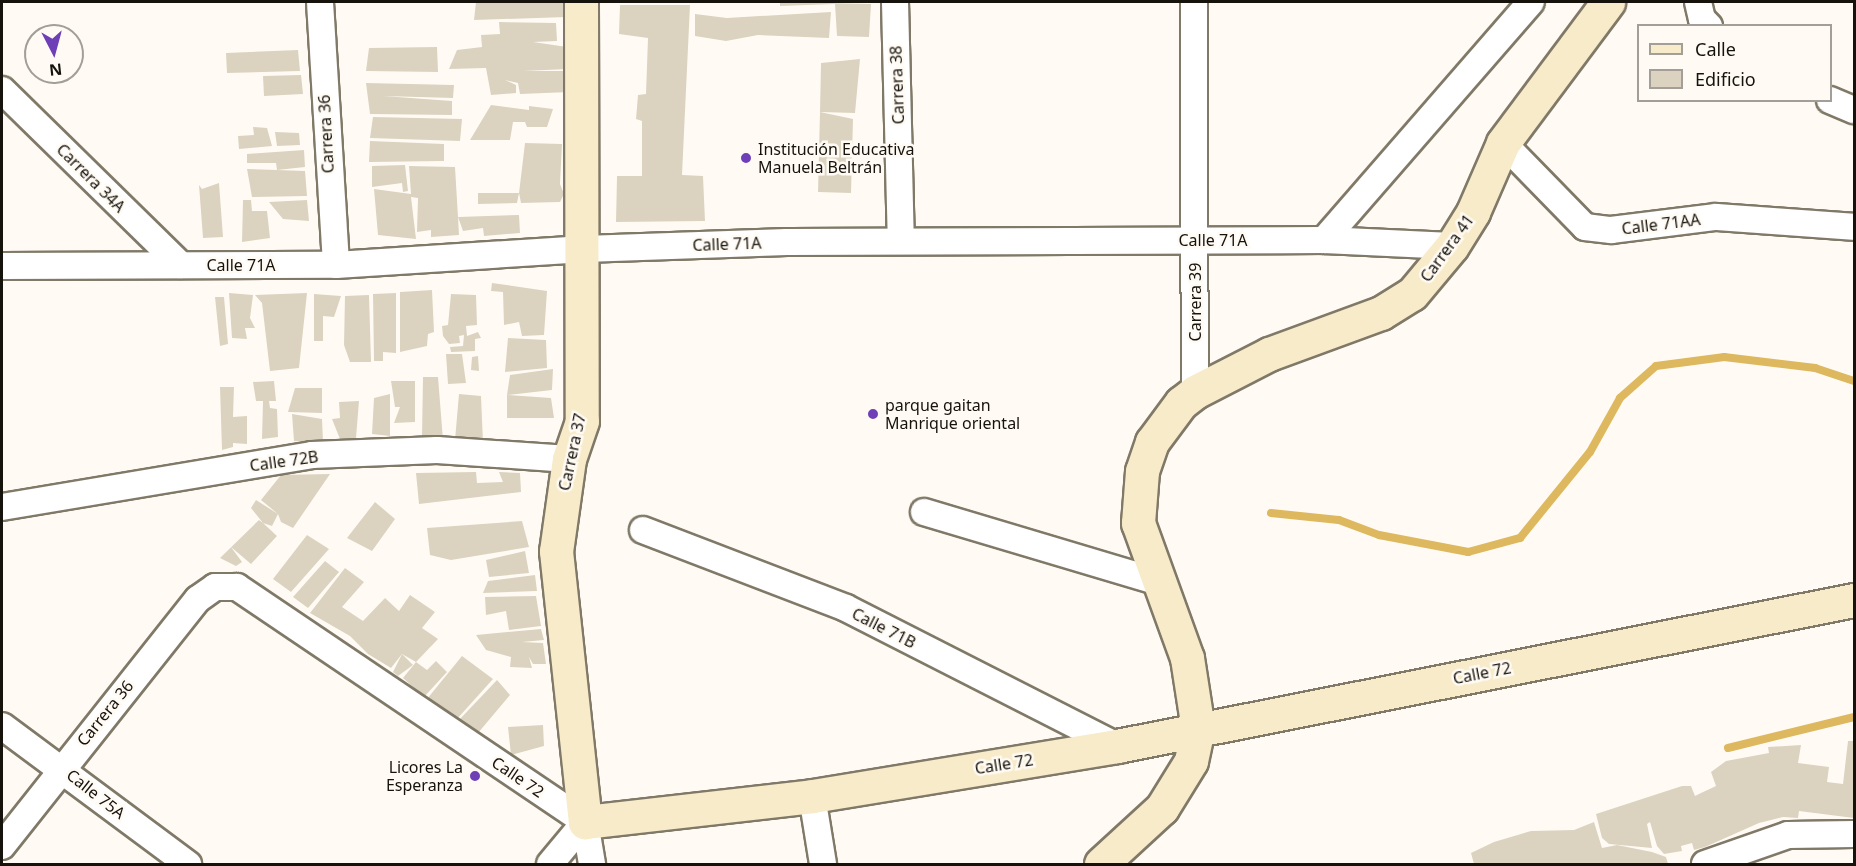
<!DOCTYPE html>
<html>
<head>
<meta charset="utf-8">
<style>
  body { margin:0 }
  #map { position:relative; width:1856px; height:866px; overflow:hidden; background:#fffbf4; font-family:"Noto Sans",sans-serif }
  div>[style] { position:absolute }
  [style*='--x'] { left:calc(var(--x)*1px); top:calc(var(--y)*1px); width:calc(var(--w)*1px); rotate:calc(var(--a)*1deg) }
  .stream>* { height:8px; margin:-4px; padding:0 4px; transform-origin:4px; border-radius:4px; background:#ddb85e }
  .building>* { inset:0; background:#dbd3c0 }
  .roads { filter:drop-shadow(2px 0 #807968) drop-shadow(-2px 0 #807968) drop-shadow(0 2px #807968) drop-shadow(0 -2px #807968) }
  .street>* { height:26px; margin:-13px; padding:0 13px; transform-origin:13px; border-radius:13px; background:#fff }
  .secondary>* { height:33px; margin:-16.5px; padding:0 16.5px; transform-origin:16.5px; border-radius:16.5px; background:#f8ebca }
  .dots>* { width:16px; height:16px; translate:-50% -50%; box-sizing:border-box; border:3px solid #fffbf4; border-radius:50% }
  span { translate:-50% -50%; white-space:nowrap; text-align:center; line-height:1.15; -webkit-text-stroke:5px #fffbf4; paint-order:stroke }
  .street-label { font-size:16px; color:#16130d }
  .poi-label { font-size:16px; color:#16130d }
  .left { translate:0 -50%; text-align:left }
  .right { translate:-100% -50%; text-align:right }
  .frame { position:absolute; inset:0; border:3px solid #16130d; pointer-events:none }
  .legend { position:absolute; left:1637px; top:24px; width:195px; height:78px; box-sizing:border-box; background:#fffbf4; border:2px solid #a29e98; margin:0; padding:8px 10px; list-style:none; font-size:18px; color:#16130d }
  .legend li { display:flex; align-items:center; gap:12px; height:30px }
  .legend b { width:30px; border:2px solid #a29e98 }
  .north { position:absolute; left:24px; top:24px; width:60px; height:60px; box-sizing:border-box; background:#fffbf4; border:2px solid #a29e98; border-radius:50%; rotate:174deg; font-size:16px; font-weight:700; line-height:24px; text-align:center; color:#16130d }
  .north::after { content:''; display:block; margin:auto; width:21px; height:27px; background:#6e3fb6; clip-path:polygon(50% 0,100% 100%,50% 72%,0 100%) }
</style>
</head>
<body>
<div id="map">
  <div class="stream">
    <div style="--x:1271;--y:513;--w:68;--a:5.9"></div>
    <div style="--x:1339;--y:520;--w:43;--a:20.6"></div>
    <div style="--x:1379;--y:535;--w:91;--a:10.8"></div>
    <div style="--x:1468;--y:552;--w:54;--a:-15.1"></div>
    <div style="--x:1520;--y:538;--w:111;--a:-50.9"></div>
    <div style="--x:1590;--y:452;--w:62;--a:-60.9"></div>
    <div style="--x:1620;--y:398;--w:48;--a:-41.6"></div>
    <div style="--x:1656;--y:366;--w:69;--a:-7.5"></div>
    <div style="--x:1724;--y:357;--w:92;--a:6.9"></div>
    <div style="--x:1815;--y:368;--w:41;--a:18.4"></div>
    <div style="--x:1728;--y:748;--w:130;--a:-13.8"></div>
  </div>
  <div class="building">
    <div style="clip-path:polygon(476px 2px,567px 2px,567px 17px,474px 20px)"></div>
    <div style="clip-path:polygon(780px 2px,871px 4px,869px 37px,837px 36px,835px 4px,780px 6px)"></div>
    <div style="clip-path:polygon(620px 5px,690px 5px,682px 175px,703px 176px,705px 221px,616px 222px,617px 176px,642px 176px,642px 121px,636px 119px,638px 95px,646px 94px,648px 38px,619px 34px)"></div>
    <div style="clip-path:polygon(831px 12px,829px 38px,758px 35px,726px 41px,695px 36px,695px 14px,727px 18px)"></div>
    <div style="clip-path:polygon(499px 22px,556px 23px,557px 41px,533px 42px,567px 47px,568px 69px,523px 71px,570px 71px,570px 92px,520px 94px,518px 83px,505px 80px,516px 85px,516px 93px,491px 95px,486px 68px,449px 69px,457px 50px,482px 47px,481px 35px,500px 34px)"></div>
    <div style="clip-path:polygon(437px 47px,438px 72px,366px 71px,369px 48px)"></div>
    <div style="clip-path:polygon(298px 50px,300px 71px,227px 73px,226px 53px)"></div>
    <div style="clip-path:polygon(860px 59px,855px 113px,820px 112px,853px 119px,851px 193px,818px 192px,820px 112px,821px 63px)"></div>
    <div style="clip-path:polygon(301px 75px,303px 94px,264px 96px,263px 76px)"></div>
    <div style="clip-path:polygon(366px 83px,454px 85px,453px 98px,383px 96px,452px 101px,452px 115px,370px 114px)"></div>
    <div style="clip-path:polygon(491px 105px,529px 110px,529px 106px,553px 109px,547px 127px,527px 127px,525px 122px,513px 122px,510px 140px,470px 140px)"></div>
    <div style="clip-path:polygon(373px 117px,462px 119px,460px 141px,370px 138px)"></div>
    <div style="clip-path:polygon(253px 127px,267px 128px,272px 146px,239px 149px,238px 136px,254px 135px)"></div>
    <div style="clip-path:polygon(275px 132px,299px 133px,300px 145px,277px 146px)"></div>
    <div style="clip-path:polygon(370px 141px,444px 144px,444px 161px,369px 162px)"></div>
    <div style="clip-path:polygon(525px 143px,562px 144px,560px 184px,564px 194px,560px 202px,521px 203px,519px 193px,517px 203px,478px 204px,478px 193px,519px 193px)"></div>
    <div style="clip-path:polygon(304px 150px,305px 167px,277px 170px,305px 171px,307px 196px,252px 197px,247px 169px,277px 170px,276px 163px,247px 163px,247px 154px)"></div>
    <div style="clip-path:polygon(405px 165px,408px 191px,403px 192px,402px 183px,372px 187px,372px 166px)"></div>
    <div style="clip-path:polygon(409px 166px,455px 167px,458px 217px,519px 215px,520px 233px,484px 236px,483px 228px,463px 231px,458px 217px,459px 235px,431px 237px,431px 230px,417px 232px,418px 198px,411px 197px,416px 239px,378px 235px,374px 189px,411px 194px)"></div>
    <div style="clip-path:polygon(219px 183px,223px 237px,203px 238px,199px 185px,202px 189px)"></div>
    <div style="clip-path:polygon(243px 200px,251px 200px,252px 211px,267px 211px,270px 238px,242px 242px)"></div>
    <div style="clip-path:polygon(307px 200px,309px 221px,283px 219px,269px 202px)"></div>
    <div style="clip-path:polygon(492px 283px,547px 291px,544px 335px,522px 336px,519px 322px,504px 325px,503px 292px,491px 291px)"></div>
    <div style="clip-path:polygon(432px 290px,434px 332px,428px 334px,427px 346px,400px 352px,400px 292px)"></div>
    <div style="clip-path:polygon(229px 293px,253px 295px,250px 318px,255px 328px,245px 328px,247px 339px,232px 338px)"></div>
    <div style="clip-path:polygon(307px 293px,299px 368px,270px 371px,262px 303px,255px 295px)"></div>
    <div style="clip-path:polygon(396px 293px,396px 353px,383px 352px,383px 361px,374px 361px,373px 294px)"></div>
    <div style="clip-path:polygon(314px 294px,341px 296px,334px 317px,323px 316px,323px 341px,314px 341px)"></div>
    <div style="clip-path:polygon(451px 294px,476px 295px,477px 325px,466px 326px,467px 336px,478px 332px,481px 338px,475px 339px,475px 351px,451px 352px,450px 347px,463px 346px,464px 335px,459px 336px,460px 343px,449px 344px,443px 336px,442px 326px,448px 325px)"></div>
    <div style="clip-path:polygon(369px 295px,371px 362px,350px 362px,344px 345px,345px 296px)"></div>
    <div style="clip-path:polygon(215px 297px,224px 297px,228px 344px,220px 346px)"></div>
    <div style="clip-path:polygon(508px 338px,546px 340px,547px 368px,505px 372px)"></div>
    <div style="clip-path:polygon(446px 354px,462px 354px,466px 383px,448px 384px)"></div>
    <div style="clip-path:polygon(478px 356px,479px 371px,471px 370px,472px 357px)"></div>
    <div style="clip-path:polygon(553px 369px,552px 390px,507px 395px,551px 398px,554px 418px,507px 418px,507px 395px,510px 375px)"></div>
    <div style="clip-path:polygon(423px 377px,438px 377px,443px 440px,422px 436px)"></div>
    <div style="clip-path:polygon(274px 381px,276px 401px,269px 401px,270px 408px,277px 409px,278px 437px,262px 439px,263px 401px,256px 401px,253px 382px)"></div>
    <div style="clip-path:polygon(391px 381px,415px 381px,415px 422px,394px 423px,400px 407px,395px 407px)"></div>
    <div style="clip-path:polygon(220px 387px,234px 387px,233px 417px,247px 416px,247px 444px,233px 443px,233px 447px,222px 450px)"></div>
    <div style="clip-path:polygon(295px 388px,322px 388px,322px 413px,288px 412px)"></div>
    <div style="clip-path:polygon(390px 394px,390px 436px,372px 434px,374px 398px)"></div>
    <div style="clip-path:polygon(459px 394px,481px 396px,483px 443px,455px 440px)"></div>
    <div style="clip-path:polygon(359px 401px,356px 438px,340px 439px,332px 419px,340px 418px,339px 402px)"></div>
    <div style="clip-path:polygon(292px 414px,322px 419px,323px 442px,294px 441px)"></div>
    <div style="clip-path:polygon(476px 472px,477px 483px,503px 482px,499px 472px,520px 473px,521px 492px,419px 504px,416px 473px)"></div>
    <div style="clip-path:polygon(330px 474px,293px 528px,281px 522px,278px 514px,272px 526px,263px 523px,277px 536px,251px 564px,231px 547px,242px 562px,236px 566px,220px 558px,259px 520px,263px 523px,251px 508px,256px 500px,278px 514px,261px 500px,281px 475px)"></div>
    <div style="clip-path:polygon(375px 502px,395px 519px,372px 551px,347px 538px)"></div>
    <div style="clip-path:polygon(522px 521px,529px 547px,451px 560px,430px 555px,427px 528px)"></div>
    <div style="clip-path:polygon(307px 535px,329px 549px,291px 592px,273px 579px)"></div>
    <div style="clip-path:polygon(525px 551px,529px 573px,489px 577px,486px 560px)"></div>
    <div style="clip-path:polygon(325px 561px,339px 572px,308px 608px,293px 597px)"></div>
    <div style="clip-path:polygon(345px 568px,364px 582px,342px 607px,363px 621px,385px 598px,399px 611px,410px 595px,435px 612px,422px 628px,438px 639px,416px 662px,402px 654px,391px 668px,368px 654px,350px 636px,310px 613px)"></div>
    <div style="clip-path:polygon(535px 575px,537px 591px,483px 593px,488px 581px)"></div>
    <div style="clip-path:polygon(536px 596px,541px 626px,509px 630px,506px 611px,486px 615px,485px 597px)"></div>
    <div style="clip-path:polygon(541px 629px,544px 640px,522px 642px,543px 643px,546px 664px,533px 664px,529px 657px,532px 668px,510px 667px,511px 657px,486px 650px,476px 635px)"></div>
    <div style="clip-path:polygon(402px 654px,413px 665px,398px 676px,393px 672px)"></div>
    <div style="clip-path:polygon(462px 656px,493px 679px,457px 719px,427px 699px)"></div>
    <div style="clip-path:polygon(436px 661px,447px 672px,424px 697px,403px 678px,416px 662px,427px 670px)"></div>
    <div style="clip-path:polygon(497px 680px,510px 695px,478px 733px,459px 720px)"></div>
    <div style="clip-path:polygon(543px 725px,544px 746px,511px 755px,508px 727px)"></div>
    <div style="clip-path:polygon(1848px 741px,1854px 741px,1854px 818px,1799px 811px,1798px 818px,1783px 817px,1759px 823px,1705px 847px,1694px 850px,1692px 843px,1681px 846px,1682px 851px,1664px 854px,1657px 846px,1650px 822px,1647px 824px,1652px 848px,1609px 844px,1602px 838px,1596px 814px,1682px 786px,1691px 786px,1695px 796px,1701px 793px,1716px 786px,1711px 772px,1726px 761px,1769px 753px,1768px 747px,1801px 745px,1798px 763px,1829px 767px,1827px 782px,1843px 784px)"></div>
    <div style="clip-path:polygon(1594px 822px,1602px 848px,1617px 845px,1652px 852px,1666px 857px,1668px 864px,1474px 864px,1471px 853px,1494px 842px,1531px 831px,1574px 830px)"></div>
  </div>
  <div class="roads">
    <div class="street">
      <div style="--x:320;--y:2;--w:263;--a:86.5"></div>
      <div style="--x:895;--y:2;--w:239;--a:88.6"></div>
      <div style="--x:1194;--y:2;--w:390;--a:89.9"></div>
      <div style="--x:1698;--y:2;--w:17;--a:77"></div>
      <div style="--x:1702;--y:19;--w:10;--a:45"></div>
      <div style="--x:2;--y:90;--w:250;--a:44.4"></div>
      <div style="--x:1830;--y:100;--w:26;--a:23"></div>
      <div style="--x:1503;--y:143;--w:117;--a:45.7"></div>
      <div style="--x:1585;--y:227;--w:26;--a:7"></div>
      <div style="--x:1611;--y:230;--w:106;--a:-7.1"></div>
      <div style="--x:1716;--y:217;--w:138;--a:4.1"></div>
      <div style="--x:1324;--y:240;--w:315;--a:-49"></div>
      <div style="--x:2;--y:266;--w:334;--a:-0.2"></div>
      <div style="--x:336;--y:265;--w:249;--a:-3.7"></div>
      <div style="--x:584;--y:249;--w:203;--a:-2"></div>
      <div style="--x:787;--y:242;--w:537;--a:-0.21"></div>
      <div style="--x:1324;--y:240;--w:128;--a:2.7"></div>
      <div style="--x:2;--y:507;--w:314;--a:-9.5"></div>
      <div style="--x:312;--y:455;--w:125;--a:-2.3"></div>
      <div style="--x:437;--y:450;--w:132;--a:3.9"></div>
      <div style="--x:924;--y:512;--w:242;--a:16.6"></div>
      <div style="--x:643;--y:530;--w:217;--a:21"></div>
      <div style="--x:846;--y:608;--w:304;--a:27"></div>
      <div style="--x:2;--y:726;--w:232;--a:36.6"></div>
      <div style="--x:812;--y:796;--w:69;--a:80.8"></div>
      <div style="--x:585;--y:822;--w:43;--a:80.5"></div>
      <div style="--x:2;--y:846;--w:315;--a:-51.6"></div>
      <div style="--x:198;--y:599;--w:21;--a:-35"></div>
      <div style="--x:215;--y:587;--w:22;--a:0"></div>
      <div style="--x:237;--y:587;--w:420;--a:34"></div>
      <div style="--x:550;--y:864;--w:55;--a:-50.2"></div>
      <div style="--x:1705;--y:864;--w:88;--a:-19.3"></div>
      <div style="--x:1788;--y:835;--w:66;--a:-0.9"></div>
    </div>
    <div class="secondary">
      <div style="--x:581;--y:2;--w:419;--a:89.9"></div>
      <div style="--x:582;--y:421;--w:40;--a:108.9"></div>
      <div style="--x:569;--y:459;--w:93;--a:98"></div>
      <div style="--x:556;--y:551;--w:273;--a:83.9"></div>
      <div style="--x:585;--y:822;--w:228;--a:-6.5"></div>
      <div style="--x:812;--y:796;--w:309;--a:-9.3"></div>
      <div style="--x:1117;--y:746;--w:751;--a:-11.21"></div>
      <div style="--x:1101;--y:864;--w:83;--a:-42.6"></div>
      <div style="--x:1162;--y:808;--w:55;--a:-58.3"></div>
      <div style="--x:1191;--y:761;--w:33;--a:-78"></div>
      <div style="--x:1198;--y:729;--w:72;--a:-98.8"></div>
      <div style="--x:1187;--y:658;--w:144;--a:-109.9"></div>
      <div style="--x:1138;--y:523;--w:52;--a:-85.6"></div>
      <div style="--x:1142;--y:471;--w:31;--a:-71"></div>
      <div style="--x:1152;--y:442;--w:49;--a:-53.4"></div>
      <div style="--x:1181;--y:403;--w:18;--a:-38"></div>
      <div style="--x:1195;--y:392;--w:83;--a:-27.2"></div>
      <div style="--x:1269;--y:354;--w:119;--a:-20.1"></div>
      <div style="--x:1381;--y:313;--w:36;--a:-32"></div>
      <div style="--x:1412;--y:294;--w:62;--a:-50.2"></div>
      <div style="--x:1452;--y:246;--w:40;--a:-58"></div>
      <div style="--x:1473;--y:212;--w:75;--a:-66.5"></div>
      <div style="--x:1503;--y:143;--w:176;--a:-53.3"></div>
    </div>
  </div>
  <div class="dots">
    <div style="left:746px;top:158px;background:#6e3fb6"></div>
    <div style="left:873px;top:414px;background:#6e3fb6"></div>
    <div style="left:475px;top:776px;background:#6e3fb6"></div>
  </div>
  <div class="street-label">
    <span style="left:897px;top:85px;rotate:-92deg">Carrera 38</span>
    <span style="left:326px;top:134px;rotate:-93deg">Carrera 36</span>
    <span style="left:91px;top:178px;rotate:45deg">Carrera 34A</span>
    <span style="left:1661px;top:224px;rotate:-7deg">Calle 71AA</span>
    <span style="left:1213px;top:240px">Calle 71A</span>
    <span style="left:727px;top:244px;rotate:-2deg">Calle 71A</span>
    <span style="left:1447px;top:248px;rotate:-54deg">Carrera 41</span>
    <span style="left:241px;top:265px">Calle 71A</span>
    <span style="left:1195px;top:302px;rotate:-90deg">Carrera 39</span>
    <span style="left:572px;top:452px;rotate:-78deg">Carrera 37</span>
    <span style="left:284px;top:461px;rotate:-8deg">Calle 72B</span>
    <span style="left:884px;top:628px;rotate:27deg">Calle 71B</span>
    <span style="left:1482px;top:673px;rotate:-11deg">Calle 72</span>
    <span style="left:105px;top:713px;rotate:-51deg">Carrera 36</span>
    <span style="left:1004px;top:764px;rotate:-9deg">Calle 72</span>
    <span style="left:518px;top:777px;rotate:34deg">Calle 72</span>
    <span style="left:96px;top:794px;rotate:38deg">Calle 75A</span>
  </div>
  <div class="poi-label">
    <span class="left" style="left:758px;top:158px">Institución Educativa<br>Manuela Beltrán</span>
    <span class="left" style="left:885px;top:414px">parque gaitan<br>Manrique oriental</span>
    <span class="right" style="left:463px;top:776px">Licores La<br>Esperanza</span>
  </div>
  <div class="frame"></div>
  <ul class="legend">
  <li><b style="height:8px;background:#f8ebca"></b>Calle</li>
  <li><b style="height:16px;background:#dbd3c0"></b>Edificio</li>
  </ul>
  <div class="north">N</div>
</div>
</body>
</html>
